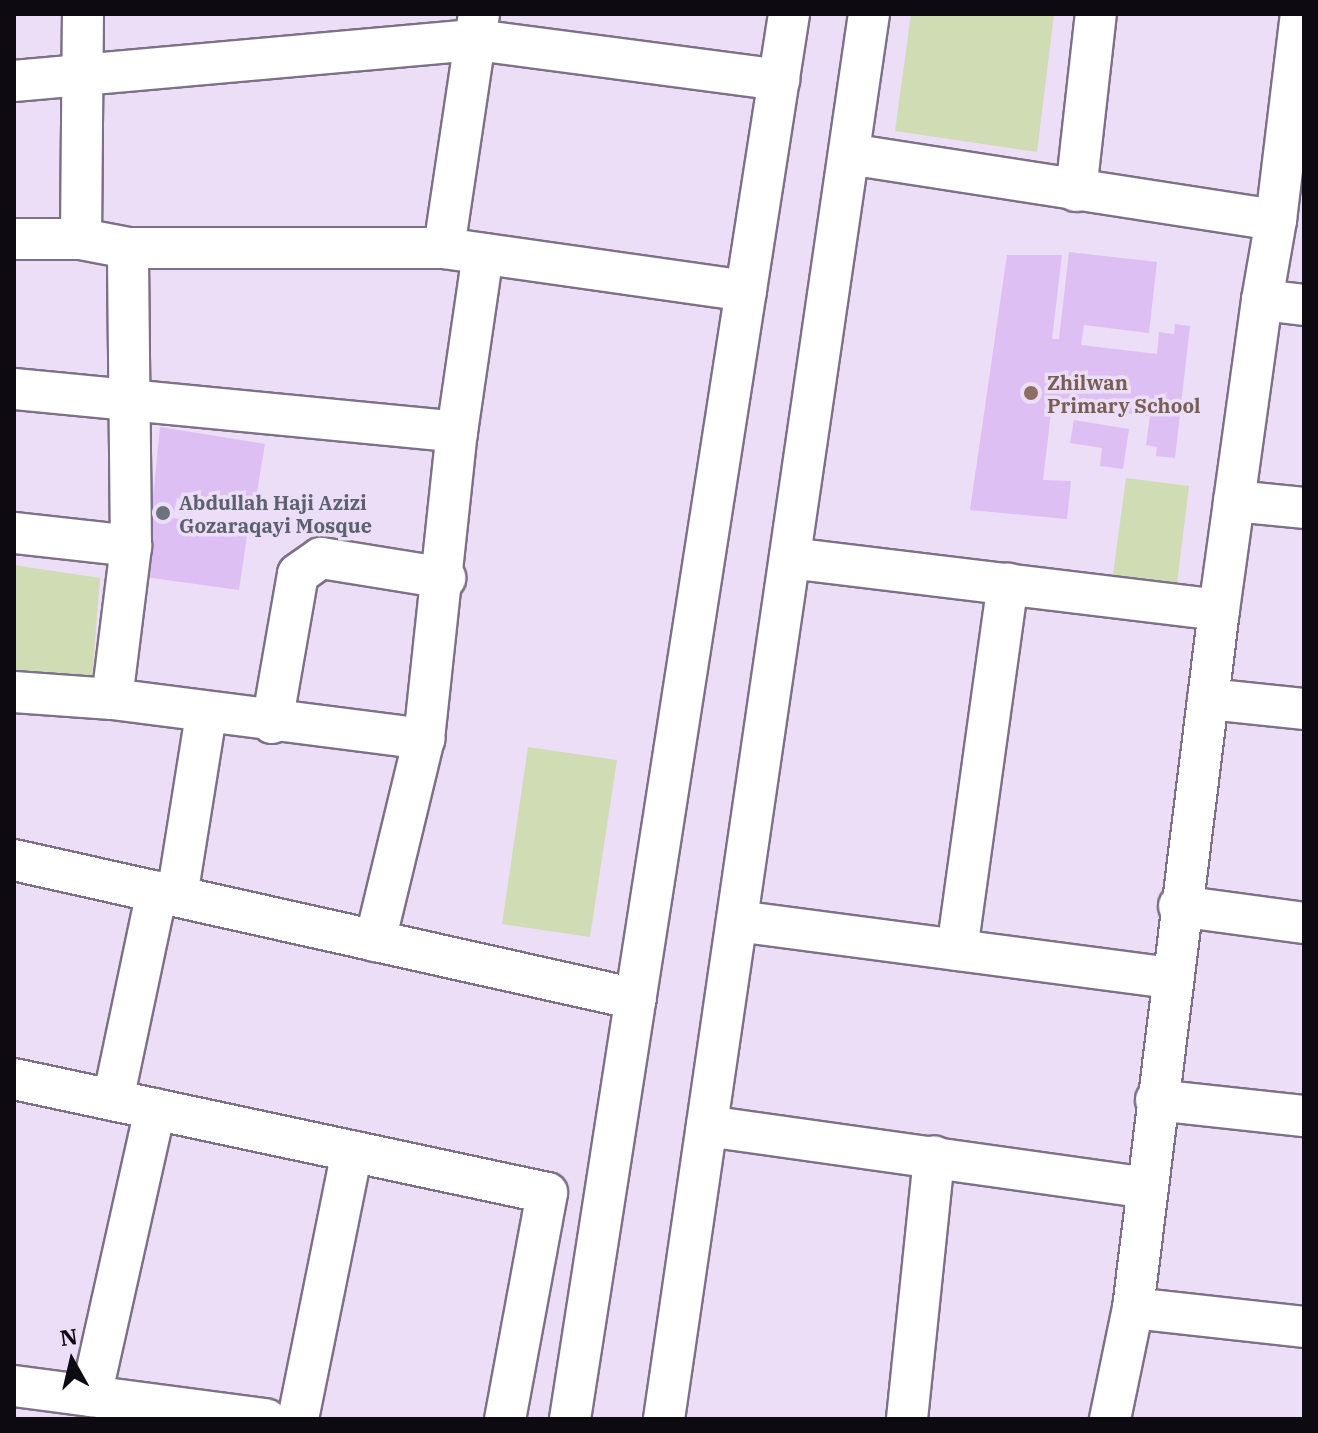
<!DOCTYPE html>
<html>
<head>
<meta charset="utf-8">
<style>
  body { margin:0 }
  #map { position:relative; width:1318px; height:1433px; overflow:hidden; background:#ebdef6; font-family:"IBM Plex Serif",serif }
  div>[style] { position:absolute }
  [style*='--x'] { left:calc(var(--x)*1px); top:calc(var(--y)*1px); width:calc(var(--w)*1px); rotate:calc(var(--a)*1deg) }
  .green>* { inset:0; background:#d0ddb4 }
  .building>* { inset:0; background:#ddbff3 }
  .roads { filter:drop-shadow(2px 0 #7d7186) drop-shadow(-2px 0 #7d7186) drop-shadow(0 2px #7d7186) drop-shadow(0 -2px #7d7186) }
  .minor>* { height:40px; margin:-20px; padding:0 20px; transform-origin:20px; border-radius:20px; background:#fff }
  .dots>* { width:22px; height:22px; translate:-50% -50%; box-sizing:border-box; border:4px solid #ebdef6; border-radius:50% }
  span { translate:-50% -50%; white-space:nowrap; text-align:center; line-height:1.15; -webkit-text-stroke:7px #ebdef6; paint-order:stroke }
  .education-label { font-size:20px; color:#785e54; font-weight:700 }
  .left { translate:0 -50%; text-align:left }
  .worship-label { font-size:20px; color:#5b616d; font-weight:700 }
  .frame { position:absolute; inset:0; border:16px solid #0e0a12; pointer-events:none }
  .north { position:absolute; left:32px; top:1321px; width:80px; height:80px; -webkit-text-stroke:6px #ebdef6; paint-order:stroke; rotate:352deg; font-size:22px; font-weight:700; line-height:32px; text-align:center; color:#0e0a12 }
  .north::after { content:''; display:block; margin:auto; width:28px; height:36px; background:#0e0a12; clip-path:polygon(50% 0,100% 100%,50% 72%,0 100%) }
</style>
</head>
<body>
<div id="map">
  <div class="green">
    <div style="clip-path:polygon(911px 14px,1054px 14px,1037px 152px,895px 131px)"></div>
    <div style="clip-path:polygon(1126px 478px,1189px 486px,1177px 583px,1113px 575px)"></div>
    <div style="clip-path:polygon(14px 565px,100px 578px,92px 679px,14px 675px)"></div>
    <div style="clip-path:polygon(528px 747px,617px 760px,590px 937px,502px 924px)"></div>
  </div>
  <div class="building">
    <div style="clip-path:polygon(1069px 252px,1157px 262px,1149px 333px,1084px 325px,1081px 345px,1157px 354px,1159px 332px,1174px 334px,1175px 324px,1190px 326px,1175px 458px,1156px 456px,1157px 447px,1146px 445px,1150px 416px,1052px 404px,1043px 480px,1071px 481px,1067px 519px,970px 510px,1007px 255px,1062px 255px,1052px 339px,1059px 339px)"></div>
    <div style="clip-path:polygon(1074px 420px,1129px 429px,1123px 469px,1100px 466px,1102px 448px,1070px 443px)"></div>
    <div style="clip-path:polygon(160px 427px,265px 444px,254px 509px,177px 498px,173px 518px,248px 529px,239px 590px,145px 577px)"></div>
  </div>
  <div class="roads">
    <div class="minor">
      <div style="--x:14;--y:81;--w:464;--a:-5.1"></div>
      <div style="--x:476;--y:40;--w:306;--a:7.5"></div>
      <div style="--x:849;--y:154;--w:432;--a:8.8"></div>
      <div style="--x:1276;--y:220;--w:81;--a:99.9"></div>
      <div style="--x:1262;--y:300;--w:42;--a:6.8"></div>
      <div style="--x:1076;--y:191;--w:178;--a:-83.6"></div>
      <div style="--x:1276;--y:220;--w:208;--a:-83.1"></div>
      <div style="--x:14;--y:239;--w:67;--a:0"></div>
      <div style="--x:81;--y:239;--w:48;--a:10.8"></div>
      <div style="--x:128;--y:248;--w:316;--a:0"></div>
      <div style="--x:444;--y:248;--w:305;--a:8.1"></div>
      <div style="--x:81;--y:239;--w:225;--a:-89.5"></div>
      <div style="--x:444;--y:248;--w:237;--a:-81.5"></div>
      <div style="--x:14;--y:389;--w:445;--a:5.5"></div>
      <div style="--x:1234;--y:501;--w:70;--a:5.7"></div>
      <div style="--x:14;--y:533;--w:118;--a:6.3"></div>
      <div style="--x:790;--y:558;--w:432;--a:6.9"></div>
      <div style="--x:1219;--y:610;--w:703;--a:97.02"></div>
      <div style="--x:1133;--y:1308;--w:113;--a:101.7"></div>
      <div style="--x:1219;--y:610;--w:313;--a:-82.1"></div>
      <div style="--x:14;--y:692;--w:98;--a:4.1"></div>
      <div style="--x:112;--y:699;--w:315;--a:7.3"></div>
      <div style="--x:112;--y:699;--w:154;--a:-82.9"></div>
      <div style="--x:131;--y:546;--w:298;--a:-90.6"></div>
      <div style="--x:1208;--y:699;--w:97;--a:5.9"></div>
      <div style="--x:272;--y:723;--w:151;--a:-80.1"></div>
      <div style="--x:298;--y:574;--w:28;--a:-35"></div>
      <div style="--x:321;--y:558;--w:126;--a:9.2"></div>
      <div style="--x:14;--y:860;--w:637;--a:12.6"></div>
      <div style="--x:177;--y:896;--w:183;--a:-80.9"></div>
      <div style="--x:1179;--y:906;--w:126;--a:7.7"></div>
      <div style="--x:737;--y:921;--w:439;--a:7.5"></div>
      <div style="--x:375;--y:941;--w:208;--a:-76.4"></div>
      <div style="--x:424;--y:739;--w:309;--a:-83.9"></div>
      <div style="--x:457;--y:432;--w:180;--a:-81.7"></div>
      <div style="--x:957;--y:950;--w:370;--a:-82.1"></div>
      <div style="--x:14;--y:1079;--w:545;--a:12.07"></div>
      <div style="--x:547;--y:1193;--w:230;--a:100.5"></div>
      <div style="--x:113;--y:1100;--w:213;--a:-78.1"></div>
      <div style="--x:1156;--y:1100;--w:149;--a:6.2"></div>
      <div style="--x:707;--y:1126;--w:445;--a:8"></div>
      <div style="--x:1133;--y:1308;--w:172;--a:6.3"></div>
      <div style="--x:14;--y:1386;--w:254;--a:7.5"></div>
      <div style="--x:91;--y:1396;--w:294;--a:-77.4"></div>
      <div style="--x:298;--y:1419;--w:273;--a:-78.6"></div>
      <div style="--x:570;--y:1419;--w:1422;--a:-81.14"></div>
      <div style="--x:664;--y:1419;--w:1420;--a:-81.7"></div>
      <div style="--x:907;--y:1419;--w:264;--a:-84.1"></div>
    </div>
  </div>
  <div class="dots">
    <div style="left:1031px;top:393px;background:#8d6e63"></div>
    <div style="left:163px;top:513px;background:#6b7280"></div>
  </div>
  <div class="education-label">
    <span class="left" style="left:1047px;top:394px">Zhilwan<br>Primary School</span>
  </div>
  <div class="worship-label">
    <span class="left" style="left:179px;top:514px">Abdullah Haji Azizi<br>Gozaraqayi Mosque</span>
  </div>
  <div class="frame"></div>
  <div class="north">N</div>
</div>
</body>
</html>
